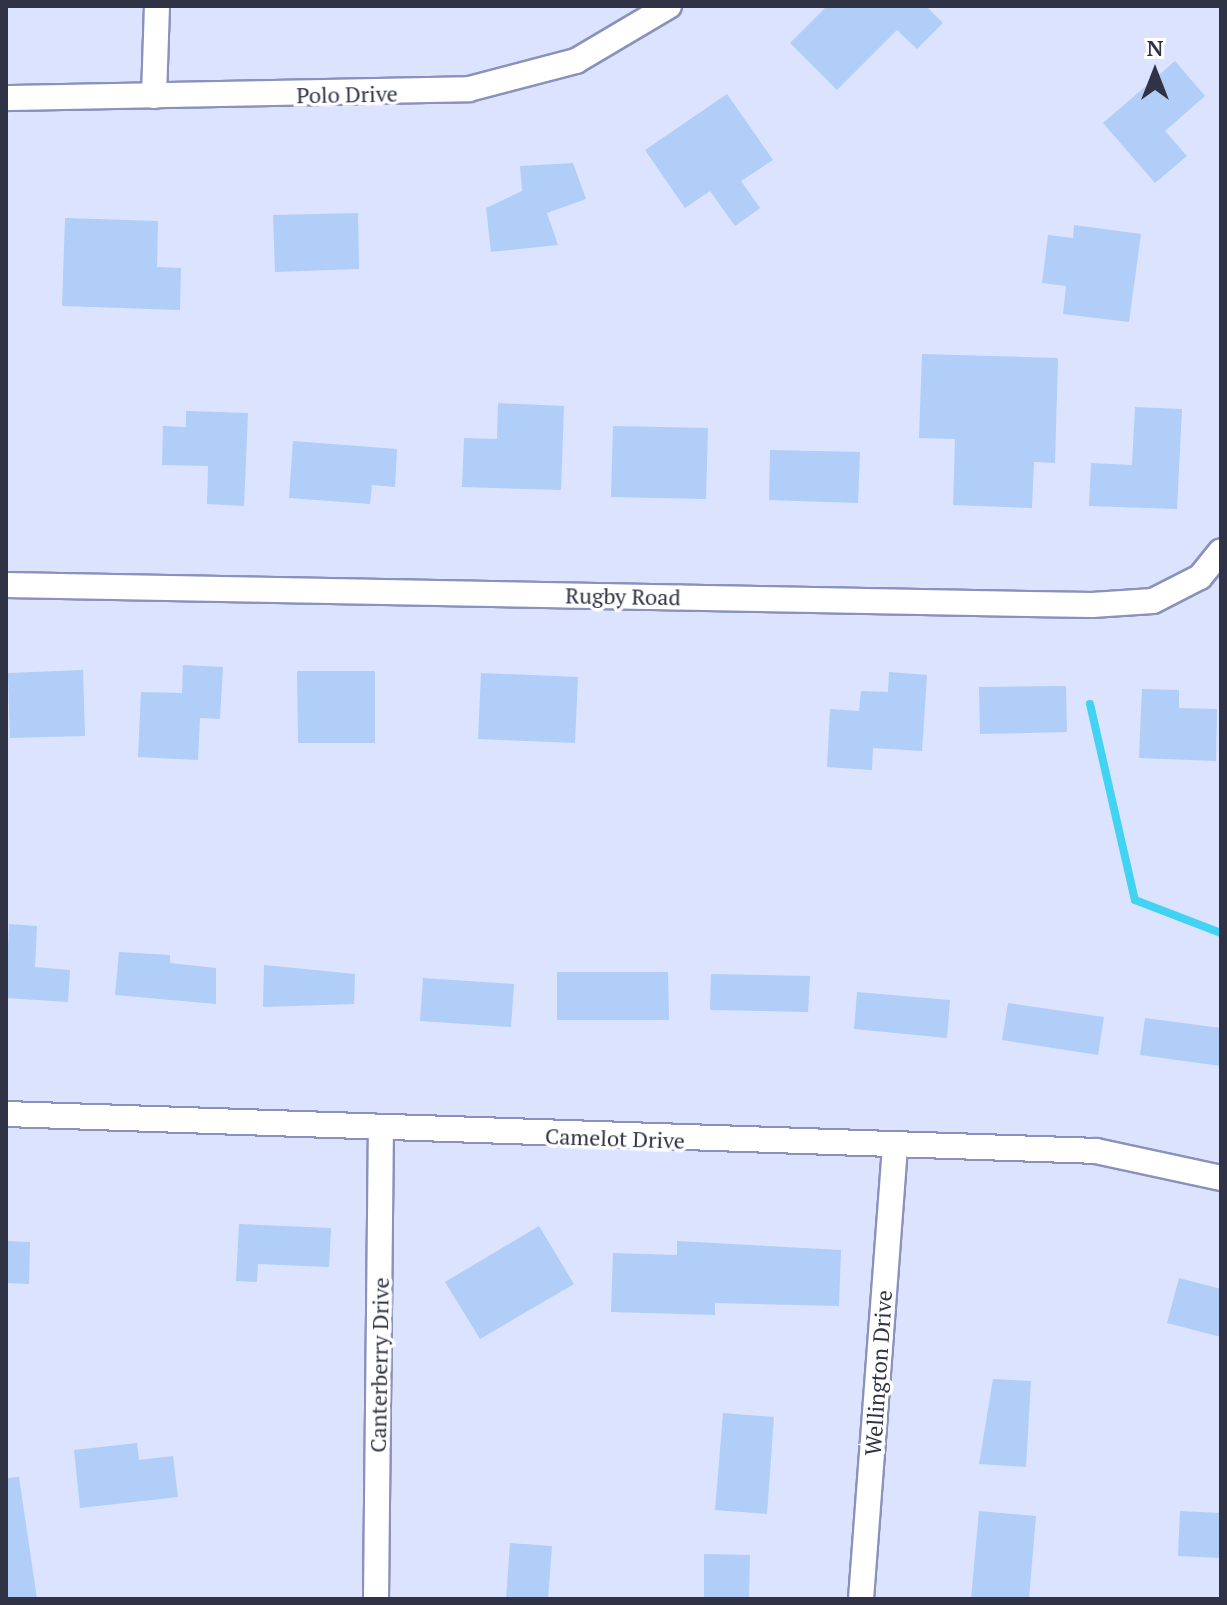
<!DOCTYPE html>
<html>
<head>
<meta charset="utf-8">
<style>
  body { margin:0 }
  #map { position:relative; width:1227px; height:1605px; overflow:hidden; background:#dce3ff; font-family:"PT Serif",serif }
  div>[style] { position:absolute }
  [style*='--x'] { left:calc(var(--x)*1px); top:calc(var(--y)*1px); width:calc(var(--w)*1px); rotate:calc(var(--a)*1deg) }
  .stream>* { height:8px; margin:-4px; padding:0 4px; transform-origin:4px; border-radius:4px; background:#40d3f2 }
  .building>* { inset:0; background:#b0cef7 }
  .roads { filter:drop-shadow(2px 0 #8992bd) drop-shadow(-2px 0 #8992bd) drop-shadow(0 2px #8992bd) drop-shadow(0 -2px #8992bd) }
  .street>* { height:24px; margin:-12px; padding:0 12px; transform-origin:12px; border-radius:12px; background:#fff }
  span { translate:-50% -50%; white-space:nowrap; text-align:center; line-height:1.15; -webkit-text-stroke:7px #fff; paint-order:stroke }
  .street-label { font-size:22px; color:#303346 }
  .frame { position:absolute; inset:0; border:8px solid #303346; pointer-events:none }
  .north { position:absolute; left:1115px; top:32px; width:80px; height:80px; -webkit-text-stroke:6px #fff; paint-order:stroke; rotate:0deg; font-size:22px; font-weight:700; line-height:32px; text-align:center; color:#303346 }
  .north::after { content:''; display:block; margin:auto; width:28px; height:36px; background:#303346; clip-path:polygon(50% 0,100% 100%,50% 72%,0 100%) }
</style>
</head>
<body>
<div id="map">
  <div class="stream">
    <div style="--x:1090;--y:704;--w:201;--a:77.1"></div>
    <div style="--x:1135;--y:900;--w:92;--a:21"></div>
  </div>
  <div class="building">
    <div style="clip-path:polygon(827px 6px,926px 6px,943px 23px,917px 49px,897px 30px,837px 90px,790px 43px)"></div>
    <div style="clip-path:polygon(1175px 61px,1205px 96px,1165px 131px,1187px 156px,1155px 183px,1103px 123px)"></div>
    <div style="clip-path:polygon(727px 94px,773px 160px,741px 181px,760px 208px,735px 226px,710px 191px,685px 208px,645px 150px)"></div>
    <div style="clip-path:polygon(573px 163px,586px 199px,547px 213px,558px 245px,491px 252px,486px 208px,522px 191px,520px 166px)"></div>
    <div style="clip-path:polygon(358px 213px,359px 269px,275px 272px,273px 215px)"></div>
    <div style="clip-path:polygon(65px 218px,158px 221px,157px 267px,181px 268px,180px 310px,62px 306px)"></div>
    <div style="clip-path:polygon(1074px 225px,1141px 234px,1129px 322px,1063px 314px,1066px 286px,1042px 283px,1048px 235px,1073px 238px)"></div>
    <div style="clip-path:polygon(922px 354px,1058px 358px,1055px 463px,1034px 462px,1032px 508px,953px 505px,955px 439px,919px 438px)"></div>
    <div style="clip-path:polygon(498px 403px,564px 406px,561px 490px,462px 487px,464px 438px,497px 439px)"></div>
    <div style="clip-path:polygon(1135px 407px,1182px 409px,1177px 509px,1089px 506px,1091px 463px,1132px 465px)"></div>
    <div style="clip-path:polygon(186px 411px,248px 413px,244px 506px,207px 504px,208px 466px,162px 465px,163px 426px,186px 427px)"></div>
    <div style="clip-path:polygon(613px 426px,708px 428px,706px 499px,611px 497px)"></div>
    <div style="clip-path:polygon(293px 441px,397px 449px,395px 487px,372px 485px,370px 504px,289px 498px)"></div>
    <div style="clip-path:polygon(770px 450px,860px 452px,858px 503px,769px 500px)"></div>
    <div style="clip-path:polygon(183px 665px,223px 667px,220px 719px,200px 718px,198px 760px,138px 757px,141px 692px,182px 693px)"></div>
    <div style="clip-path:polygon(83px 670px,85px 736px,10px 738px,8px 673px)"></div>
    <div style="clip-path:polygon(297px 671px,375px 671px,375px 743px,298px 743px)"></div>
    <div style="clip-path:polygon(889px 672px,927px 675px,922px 751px,873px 748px,872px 770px,827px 767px,830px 709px,859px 711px,861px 691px,888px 692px)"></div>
    <div style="clip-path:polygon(481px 673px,578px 677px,575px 743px,478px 739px)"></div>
    <div style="clip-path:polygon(1066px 686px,1067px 732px,980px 734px,979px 687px)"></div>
    <div style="clip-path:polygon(1142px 689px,1179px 690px,1179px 708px,1217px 709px,1216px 761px,1139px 758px)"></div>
    <div style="clip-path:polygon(9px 924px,37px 926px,35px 967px,70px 970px,68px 1002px,6px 998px)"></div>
    <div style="clip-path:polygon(119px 952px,170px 955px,170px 963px,216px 968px,216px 1004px,115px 995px)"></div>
    <div style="clip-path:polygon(264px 965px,355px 974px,354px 1004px,263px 1007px)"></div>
    <div style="clip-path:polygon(557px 972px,668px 972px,669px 1020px,557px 1020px)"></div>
    <div style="clip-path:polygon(711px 974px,810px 976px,808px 1012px,710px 1010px)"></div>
    <div style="clip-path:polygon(423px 978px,514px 984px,511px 1027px,420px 1021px)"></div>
    <div style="clip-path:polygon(857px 992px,950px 1000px,947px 1038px,854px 1029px)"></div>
    <div style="clip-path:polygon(1008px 1003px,1104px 1017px,1098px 1055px,1002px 1040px)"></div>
    <div style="clip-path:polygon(1145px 1018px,1221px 1028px,1221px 1066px,1140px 1055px)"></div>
    <div style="clip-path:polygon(239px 1224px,331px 1228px,329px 1267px,258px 1264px,257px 1282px,236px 1281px)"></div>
    <div style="clip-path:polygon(539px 1226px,574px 1284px,480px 1339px,445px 1282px)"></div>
    <div style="clip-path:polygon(6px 1241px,30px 1242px,29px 1284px,6px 1283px)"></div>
    <div style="clip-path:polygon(677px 1241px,841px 1250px,839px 1306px,715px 1303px,715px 1315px,611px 1312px,613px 1253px,677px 1255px)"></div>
    <div style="clip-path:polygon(1179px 1278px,1221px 1289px,1221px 1337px,1167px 1323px)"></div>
    <div style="clip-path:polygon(993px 1379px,1031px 1381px,1026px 1467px,979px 1464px)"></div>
    <div style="clip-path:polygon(723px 1413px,774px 1417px,767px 1514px,715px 1510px)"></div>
    <div style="clip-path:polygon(137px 1443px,139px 1460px,173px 1456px,178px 1497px,80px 1508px,74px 1450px)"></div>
    <div style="clip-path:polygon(19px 1477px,37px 1599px,6px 1599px,6px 1478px)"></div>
    <div style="clip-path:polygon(979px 1511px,1036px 1516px,1029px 1599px,971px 1599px)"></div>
    <div style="clip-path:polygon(1180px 1511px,1221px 1513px,1221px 1558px,1178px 1556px)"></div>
    <div style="clip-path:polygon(510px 1543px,552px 1546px,548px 1599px,506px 1599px)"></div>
    <div style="clip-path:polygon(704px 1554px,750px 1555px,749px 1599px,704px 1599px)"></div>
  </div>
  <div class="roads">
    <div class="street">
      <div style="--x:154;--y:96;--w:90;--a:-88.1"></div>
      <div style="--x:6;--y:98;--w:463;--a:-1.1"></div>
      <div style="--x:469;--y:89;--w:111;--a:-14.7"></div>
      <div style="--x:576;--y:61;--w:108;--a:-30.6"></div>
      <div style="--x:6;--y:585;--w:1086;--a:1.06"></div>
      <div style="--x:1092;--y:605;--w:61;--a:-3.8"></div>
      <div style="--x:1153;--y:601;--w:53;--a:-27.1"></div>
      <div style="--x:1200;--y:577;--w:33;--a:-51"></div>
      <div style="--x:6;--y:1114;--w:1091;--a:1.94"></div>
      <div style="--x:1096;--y:1151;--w:128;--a:12.2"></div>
      <div style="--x:376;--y:1599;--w:469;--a:-89.4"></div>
      <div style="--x:861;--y:1599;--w:454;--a:-85.7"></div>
    </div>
  </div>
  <div class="street-label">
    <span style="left:347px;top:94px;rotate:-1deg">Polo Drive</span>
    <span style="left:623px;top:596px;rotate:1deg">Rugby Road</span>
    <span style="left:615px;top:1138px;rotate:2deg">Camelot Drive</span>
    <span style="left:379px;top:1365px;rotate:-89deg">Canterberry Drive</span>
    <span style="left:878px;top:1373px;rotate:-86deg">Wellington Drive</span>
  </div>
  <div class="frame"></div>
  <div class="north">N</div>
</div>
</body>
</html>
